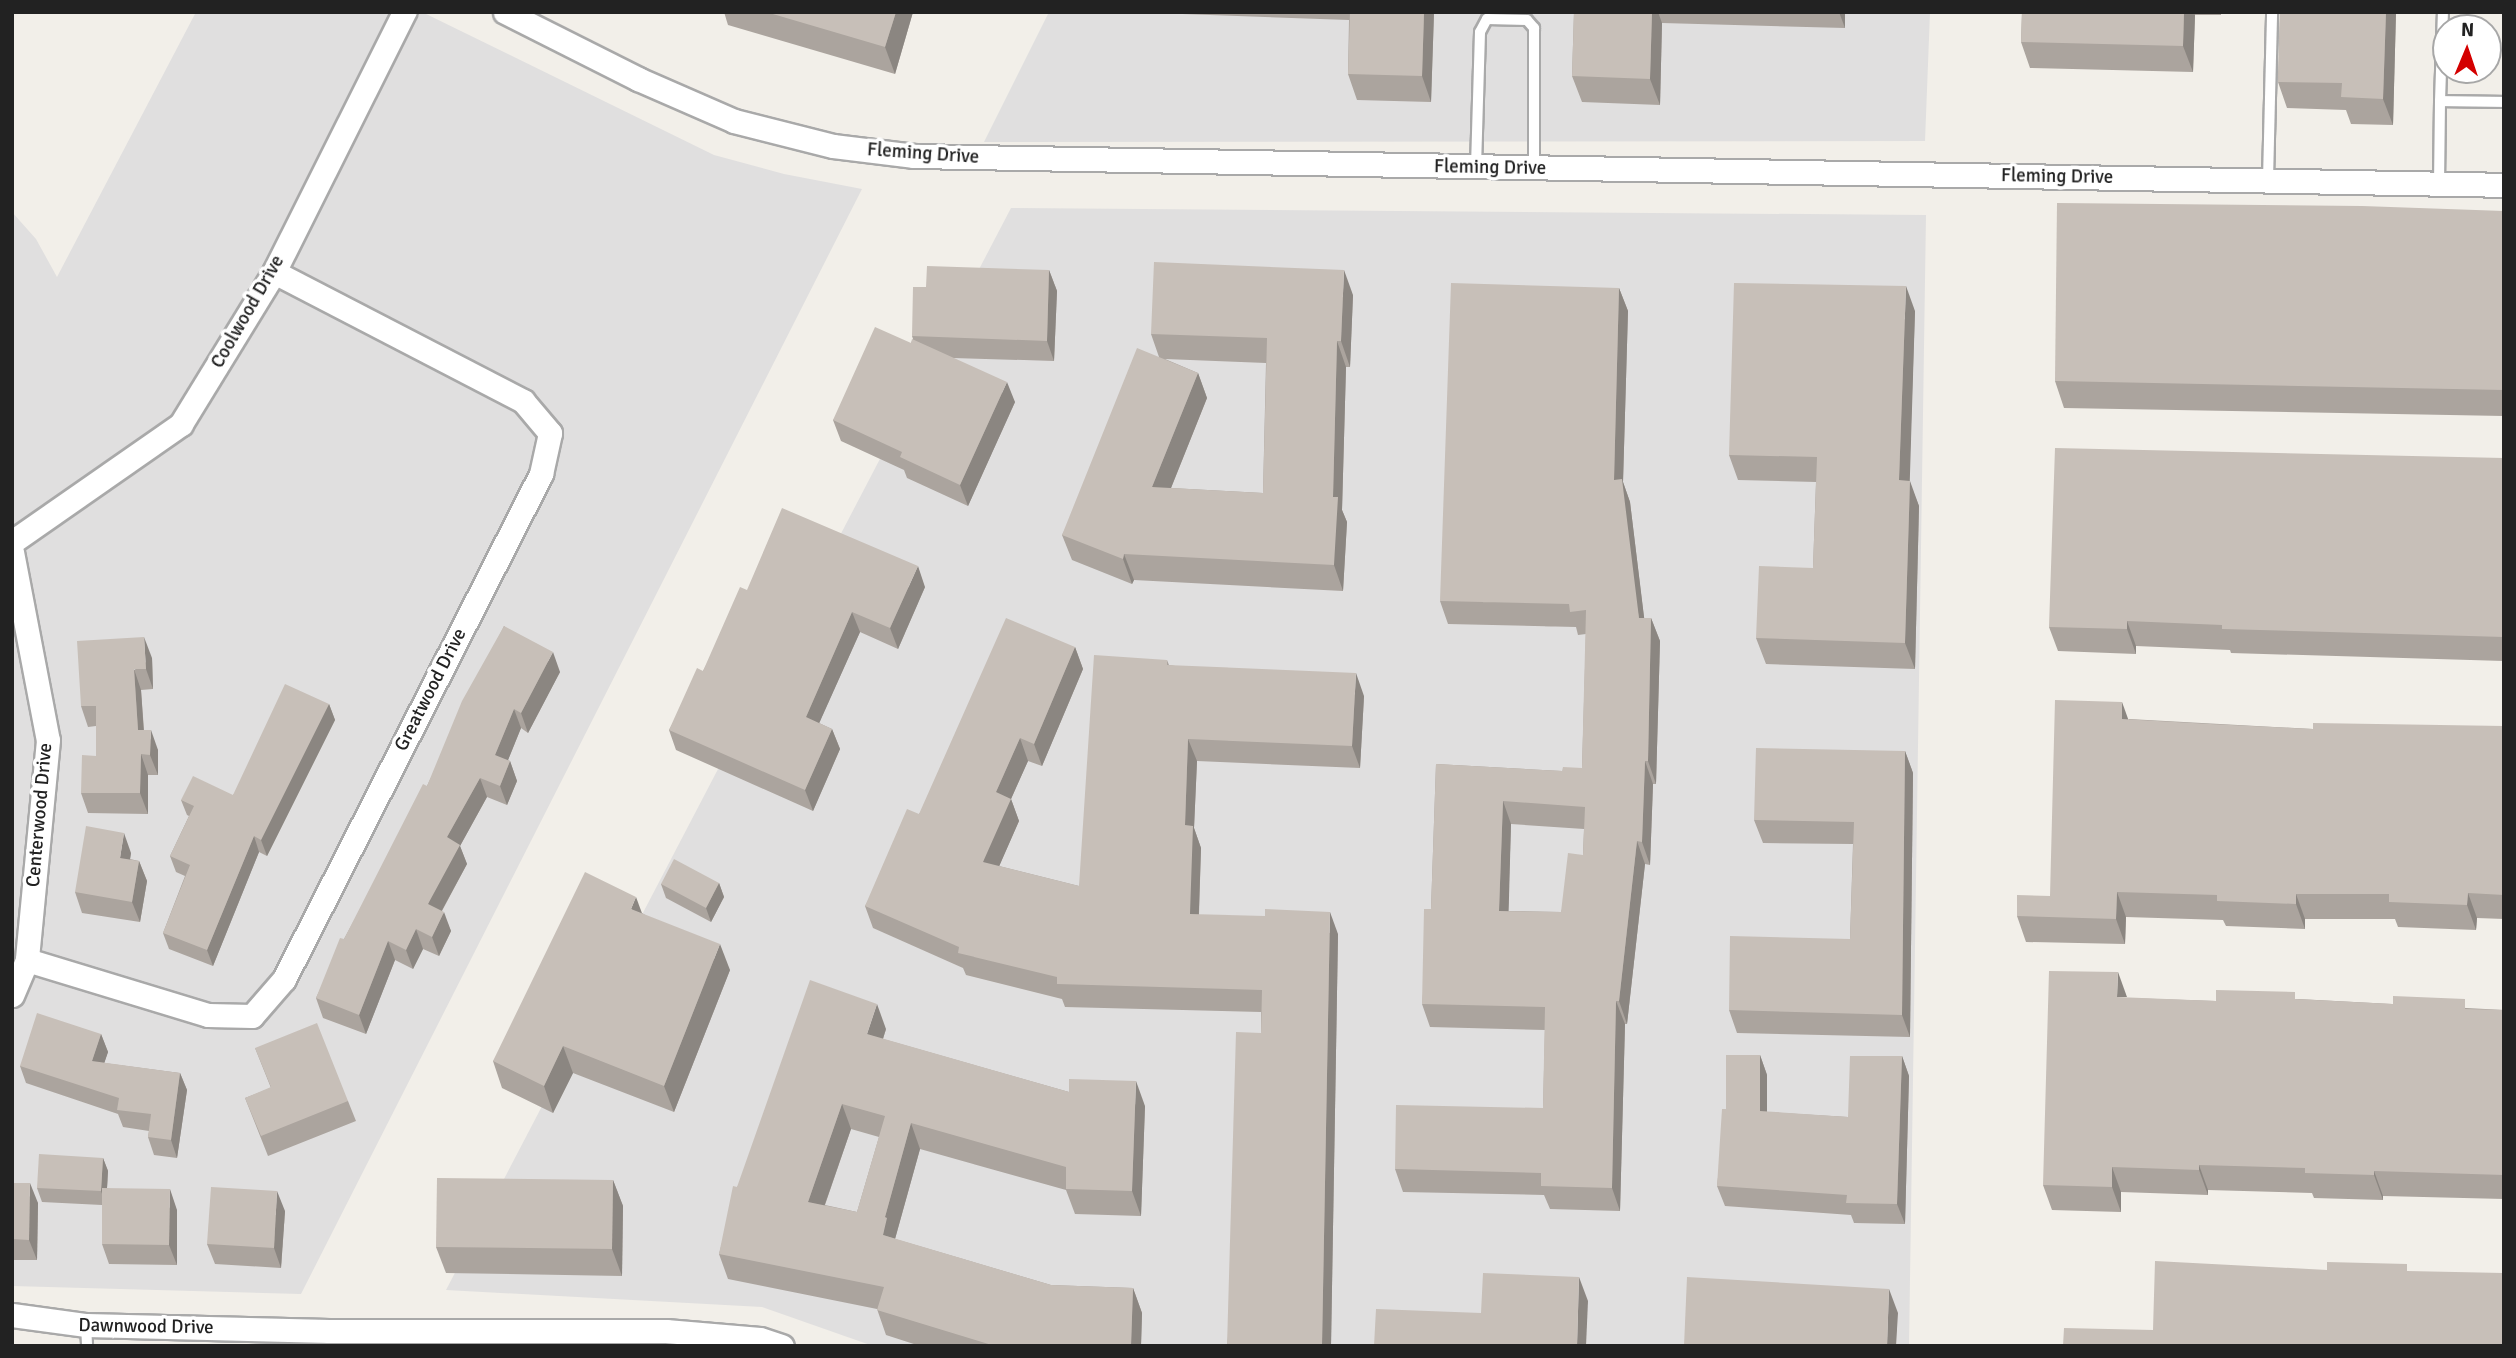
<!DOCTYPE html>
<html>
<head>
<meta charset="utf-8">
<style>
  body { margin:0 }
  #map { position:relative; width:2516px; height:1358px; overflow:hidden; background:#f2efe9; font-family:Signika,sans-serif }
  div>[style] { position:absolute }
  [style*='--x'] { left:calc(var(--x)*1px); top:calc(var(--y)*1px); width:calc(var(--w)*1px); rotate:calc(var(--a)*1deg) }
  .residential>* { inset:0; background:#e0dfdf }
  .roads { filter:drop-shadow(2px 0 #a9a9a9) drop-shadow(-2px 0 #a9a9a9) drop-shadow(0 2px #a9a9a9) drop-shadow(0 -2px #a9a9a9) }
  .lane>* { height:10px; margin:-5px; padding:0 5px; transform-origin:5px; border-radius:5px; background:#fff }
  .street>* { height:23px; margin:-11.5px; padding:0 11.5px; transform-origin:11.5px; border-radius:11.5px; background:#fff }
  .wall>* { inset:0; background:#aba49e }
  .shaded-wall>* { inset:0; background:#8b8681 }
  .building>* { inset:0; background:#c7bfb8 }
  span { translate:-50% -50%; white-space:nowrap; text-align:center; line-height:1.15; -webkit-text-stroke:7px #fff; paint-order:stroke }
  .street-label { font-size:19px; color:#222 }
  .frame { position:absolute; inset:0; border:14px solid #222; pointer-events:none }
  .north { position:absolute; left:2432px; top:14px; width:70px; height:70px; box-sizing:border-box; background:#fff; border:2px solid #a7a7a7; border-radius:50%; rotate:2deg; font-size:19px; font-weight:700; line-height:28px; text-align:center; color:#222 }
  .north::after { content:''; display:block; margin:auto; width:24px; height:32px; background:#d40000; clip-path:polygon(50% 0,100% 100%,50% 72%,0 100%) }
</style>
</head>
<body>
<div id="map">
  <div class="residential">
    <div style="clip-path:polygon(196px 12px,422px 12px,714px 155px,784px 174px,862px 189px,301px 1294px,12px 1286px,12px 212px,36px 239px,57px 277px)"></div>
    <div style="clip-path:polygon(1049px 12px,1930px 12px,1925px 141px,984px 142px)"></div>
    <div style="clip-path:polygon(1011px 208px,1926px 215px,1909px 1346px,873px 1346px,762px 1307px,446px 1290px)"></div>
  </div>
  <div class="roads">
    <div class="lane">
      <div style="--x:2440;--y:101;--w:89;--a:-88.1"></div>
      <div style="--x:1476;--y:167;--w:135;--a:-88.3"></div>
      <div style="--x:1480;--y:32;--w:15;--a:-62"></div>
      <div style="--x:1487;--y:19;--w:40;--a:1.4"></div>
      <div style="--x:1527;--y:20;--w:11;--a:49"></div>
      <div style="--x:1534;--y:28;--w:140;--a:90"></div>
      <div style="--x:2268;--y:180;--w:168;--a:-88.6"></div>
      <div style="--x:2439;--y:184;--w:83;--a:-89.3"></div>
      <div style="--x:2440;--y:101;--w:64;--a:0.9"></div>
      <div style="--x:86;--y:1325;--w:21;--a:87"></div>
    </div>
    <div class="street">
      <div style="--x:505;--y:12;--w:149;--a:26.7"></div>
      <div style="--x:638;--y:79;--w:105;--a:23.6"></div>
      <div style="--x:734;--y:121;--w:102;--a:14.2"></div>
      <div style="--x:833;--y:146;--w:82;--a:7"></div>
      <div style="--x:914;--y:156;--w:1590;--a:1.04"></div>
      <div style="--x:12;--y:542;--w:206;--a:-34.9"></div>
      <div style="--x:181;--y:424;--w:178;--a:-58.5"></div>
      <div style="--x:274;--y:272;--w:291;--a:-63.4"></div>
      <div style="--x:12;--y:552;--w:191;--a:79.2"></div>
      <div style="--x:48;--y:740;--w:221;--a:95.5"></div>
      <div style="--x:27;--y:960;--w:38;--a:113"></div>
      <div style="--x:27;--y:960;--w:189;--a:16.9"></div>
      <div style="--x:208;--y:1015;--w:44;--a:1.3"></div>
      <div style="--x:252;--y:1016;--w:49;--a:-49.1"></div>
      <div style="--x:284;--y:979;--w:567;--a:-63.03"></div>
      <div style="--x:541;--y:474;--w:42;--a:-77.6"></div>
      <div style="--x:550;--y:433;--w:42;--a:-130.2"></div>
      <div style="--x:523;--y:401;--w:280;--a:-152.6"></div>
      <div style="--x:12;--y:1315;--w:75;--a:7.7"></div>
      <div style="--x:86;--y:1325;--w:243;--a:1.4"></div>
      <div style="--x:329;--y:1331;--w:337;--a:0"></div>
      <div style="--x:666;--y:1331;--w:94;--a:4.9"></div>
      <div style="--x:760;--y:1339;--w:23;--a:18"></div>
    </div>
  </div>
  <div class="wall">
    <div style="clip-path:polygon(724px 12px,913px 12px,895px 74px,728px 25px)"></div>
    <div style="clip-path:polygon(1127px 12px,1434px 12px,1431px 102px,1357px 100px,1348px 74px,1349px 20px)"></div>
    <div style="clip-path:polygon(1574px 12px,1845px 12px,1845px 28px,1662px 23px,1660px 105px,1582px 102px,1572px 76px)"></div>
    <div style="clip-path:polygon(2022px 12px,2221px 12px,2221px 15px,2195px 15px,2193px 72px,2030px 68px,2021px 42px)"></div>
    <div style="clip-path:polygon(2280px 12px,2396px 12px,2393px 125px,2351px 124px,2346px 110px,2287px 108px,2278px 82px)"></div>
    <div style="clip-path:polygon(2504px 211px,2504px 416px,2064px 408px,2055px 381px)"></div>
    <div style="clip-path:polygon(1049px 270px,1057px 291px,1054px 361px,953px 358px,1015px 402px,968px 506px,907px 478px,904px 470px,841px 441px,833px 420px,911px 343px,913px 339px,912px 336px,926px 287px)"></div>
    <div style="clip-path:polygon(evenodd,1619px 288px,1628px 311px,1623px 482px,1630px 502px,1644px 618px,1651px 618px,1660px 641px,1656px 784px,1653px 784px,1650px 865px,1645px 864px,1627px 1024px,1625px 1024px,1620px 1211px,1550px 1209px,1544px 1195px,1403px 1192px,1395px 1169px,1543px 1108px,1545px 1030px,1430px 1027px,1422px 1004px,1431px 909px,1436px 764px,1562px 771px,1582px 768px,1586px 634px,1578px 635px,1576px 627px,1448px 624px,1440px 601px,1619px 288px,1511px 824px,1584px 829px,1583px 855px,1561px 912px,1508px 911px,1511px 824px)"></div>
    <div style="clip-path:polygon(evenodd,1353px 295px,1350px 367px,1346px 367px,1342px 510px,1347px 522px,1343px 591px,1134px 580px,1132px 584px,1072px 560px,1062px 535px,1159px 357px,1151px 334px,1353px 295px,1165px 359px,1266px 363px,1263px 493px,1171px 488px,1207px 398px,1198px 373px,1165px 359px)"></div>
    <div style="clip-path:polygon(1915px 311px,1909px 481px,1919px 506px,1915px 669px,1766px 664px,1756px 638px,1813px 568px,1816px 482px,1738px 480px,1729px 455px)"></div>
    <div style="clip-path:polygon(2504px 458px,2504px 661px,2231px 653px,2230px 650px,2136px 646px,2136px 654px,2058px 651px,2049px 627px)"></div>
    <div style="clip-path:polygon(925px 587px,898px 649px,860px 632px,819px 723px,832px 729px,840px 749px,813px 811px,676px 750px,669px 730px,703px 671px,747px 590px)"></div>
    <div style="clip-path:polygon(504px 626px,560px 672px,528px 733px,521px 728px,508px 760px,510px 761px,517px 781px,507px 805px,487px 797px,460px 846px,467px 864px,442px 911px,451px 931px,439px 956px,423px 949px,413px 969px,395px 960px,366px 1034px,323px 1018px,316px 998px,344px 939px,427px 786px)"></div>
    <div style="clip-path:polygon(1075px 647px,1083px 669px,1042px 766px,1028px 761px,1011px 799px,1019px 821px,999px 866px,1079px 886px,1167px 660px,1169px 665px,1364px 696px,1360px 768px,1197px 761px,1194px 828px,1201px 848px,1199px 915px,1338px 934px,1331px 1346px,1227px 1346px,1261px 1033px,1261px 1012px,1065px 1007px,1062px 999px,966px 975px,963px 968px,873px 928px,865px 906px,919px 814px)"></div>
    <div style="clip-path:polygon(152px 658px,153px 689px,141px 690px,144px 730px,158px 750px,158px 775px,148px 775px,148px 814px,88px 813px,81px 793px,96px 756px,96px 726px,88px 727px,81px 706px)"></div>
    <div style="clip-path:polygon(329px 704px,335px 720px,267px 856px,259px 852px,213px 966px,169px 949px,163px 933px,185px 876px,176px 872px,170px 856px,189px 816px,187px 815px,181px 800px,233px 795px)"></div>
    <div style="clip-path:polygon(2129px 719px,2313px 729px,2504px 726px,2504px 919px,2477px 918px,2476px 930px,2398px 927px,2395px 919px,2305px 919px,2305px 929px,2226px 926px,2223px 920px,2126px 917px,2125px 944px,2026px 942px,2017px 916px,2050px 896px)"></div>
    <div style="clip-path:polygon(1905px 751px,1913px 773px,1910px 1037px,1737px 1033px,1729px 1010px,1850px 939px,1853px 844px,1763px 843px,1754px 820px)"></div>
    <div style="clip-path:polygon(131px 853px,130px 859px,139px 861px,147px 881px,140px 922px,82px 913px,75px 892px)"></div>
    <div style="clip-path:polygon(719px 883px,724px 897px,711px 922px,666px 898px,661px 884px)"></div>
    <div style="clip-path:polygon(642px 913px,730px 970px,674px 1112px,573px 1073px,553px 1113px,502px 1088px,493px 1061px)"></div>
    <div style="clip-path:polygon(2127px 998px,2216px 1001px,2298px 999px,2504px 1010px,2504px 1199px,2383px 1196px,2383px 1200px,2314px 1198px,2312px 1193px,2208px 1190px,2208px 1195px,2121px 1192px,2121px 1212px,2052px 1210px,2043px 1185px)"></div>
    <div style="clip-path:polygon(evenodd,886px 1029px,883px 1039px,1069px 1092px,1145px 1106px,1141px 1216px,1075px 1214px,1066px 1190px,920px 1149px,895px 1239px,1051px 1285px,1133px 1288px,1142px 1313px,1141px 1346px,920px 1346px,886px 1335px,877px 1309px,728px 1279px,719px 1254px,737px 1187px,886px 1029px,851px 1129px,879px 1137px,857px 1212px,825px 1205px,851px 1129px)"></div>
    <div style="clip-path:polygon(101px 1034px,108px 1052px,104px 1063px,180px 1073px,187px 1090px,177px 1158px,154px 1155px,148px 1137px,149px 1131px,123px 1127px,118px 1114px,26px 1083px,20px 1066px)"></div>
    <div style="clip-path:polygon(255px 1048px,348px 1101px,356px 1121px,268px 1156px,245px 1098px,271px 1088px)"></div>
    <div style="clip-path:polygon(1760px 1055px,1767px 1075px,1767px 1112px,1848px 1117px,1902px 1056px,1909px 1076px,1905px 1224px,1854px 1223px,1851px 1215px,1725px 1206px,1717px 1186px,1726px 1109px)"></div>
    <div style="clip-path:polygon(103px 1158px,108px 1171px,107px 1188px,177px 1210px,177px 1265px,109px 1264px,102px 1244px,102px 1205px,42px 1202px,37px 1188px)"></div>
    <div style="clip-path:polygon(613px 1180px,623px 1206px,622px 1276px,446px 1273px,436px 1247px)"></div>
    <div style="clip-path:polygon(12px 1183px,38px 1203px,37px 1260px,12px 1260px)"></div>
    <div style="clip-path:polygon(285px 1211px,281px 1268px,215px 1264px,207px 1244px)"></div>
  </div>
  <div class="shaded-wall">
    <div style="clip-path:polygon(896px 12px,913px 12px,895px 74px,885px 47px)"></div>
    <div style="clip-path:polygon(1424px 12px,1434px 12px,1431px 102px,1422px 76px)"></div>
    <div style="clip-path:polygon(1652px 12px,1658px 12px,1662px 23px,1660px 105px,1650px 79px)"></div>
    <div style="clip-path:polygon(1839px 12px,1845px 12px,1845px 28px)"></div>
    <div style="clip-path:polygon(2184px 12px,2194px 12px,2195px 15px,2193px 72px,2183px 46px)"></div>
    <div style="clip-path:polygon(2386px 12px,2396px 12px,2393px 125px,2383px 99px)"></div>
    <div style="clip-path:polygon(1049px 270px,1057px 291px,1054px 361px,1047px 341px)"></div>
    <div style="clip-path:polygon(1344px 270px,1353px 295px,1350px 367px,1341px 341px)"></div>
    <div style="clip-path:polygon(1906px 286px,1915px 311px,1909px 506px,1899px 480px)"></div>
    <div style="clip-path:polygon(1619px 288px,1628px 311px,1623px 482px,1630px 502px,1647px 641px,1639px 618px,1614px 480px)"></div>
    <div style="clip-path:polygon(1337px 341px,1346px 367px,1342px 510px,1347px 522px,1343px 591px,1334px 565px,1333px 497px)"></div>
    <div style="clip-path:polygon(1198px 373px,1207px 398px,1161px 513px,1152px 487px)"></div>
    <div style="clip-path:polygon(1007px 382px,1015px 402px,968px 506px,960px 485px)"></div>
    <div style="clip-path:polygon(1910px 481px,1919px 506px,1915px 669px,1905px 643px)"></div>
    <div style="clip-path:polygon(1124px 554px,1134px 580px,1132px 584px,1123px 559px)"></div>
    <div style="clip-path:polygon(918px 566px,925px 587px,898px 649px,890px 628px)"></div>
    <div style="clip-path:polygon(852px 612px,860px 632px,813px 737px,806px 717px)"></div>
    <div style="clip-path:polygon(1651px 618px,1660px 641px,1656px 784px,1648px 761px)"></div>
    <div style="clip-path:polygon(2127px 621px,2136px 646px,2136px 654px,2127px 629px)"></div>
    <div style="clip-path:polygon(144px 637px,152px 658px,153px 689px,146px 669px)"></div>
    <div style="clip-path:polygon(1075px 647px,1083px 669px,1042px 766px,1034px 744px)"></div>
    <div style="clip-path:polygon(553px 652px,560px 672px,528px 733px,521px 713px)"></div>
    <div style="clip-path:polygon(134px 669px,141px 690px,145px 750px,138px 730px)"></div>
    <div style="clip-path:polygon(1356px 673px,1364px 696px,1360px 768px,1352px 746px)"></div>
    <div style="clip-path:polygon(2122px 702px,2131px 727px,2122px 719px)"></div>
    <div style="clip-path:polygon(329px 704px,335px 720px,267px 856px,261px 840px)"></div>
    <div style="clip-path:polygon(514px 709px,521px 728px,502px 775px,495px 755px)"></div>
    <div style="clip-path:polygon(832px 729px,840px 749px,813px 811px,805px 790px)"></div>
    <div style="clip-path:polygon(151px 730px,158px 750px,158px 775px,150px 755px)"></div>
    <div style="clip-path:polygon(1020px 738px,1028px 761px,1011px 799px,1019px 821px,991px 885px,983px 862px,996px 792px)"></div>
    <div style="clip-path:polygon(1188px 739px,1197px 761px,1194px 828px,1201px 848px,1198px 937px,1190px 914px,1185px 825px)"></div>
    <div style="clip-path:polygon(1905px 751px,1913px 773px,1910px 1037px,1902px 1015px)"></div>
    <div style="clip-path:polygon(141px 754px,148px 775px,148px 814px,140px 793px)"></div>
    <div style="clip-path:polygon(510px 761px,517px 781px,507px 805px,500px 786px)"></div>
    <div style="clip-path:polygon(1645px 761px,1653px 784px,1650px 865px,1642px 842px)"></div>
    <div style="clip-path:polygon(480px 778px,487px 797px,460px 846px,467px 864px,435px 923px,428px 904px,447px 837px)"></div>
    <div style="clip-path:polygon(1503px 801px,1511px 824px,1508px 934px,1499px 911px)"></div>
    <div style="clip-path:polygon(124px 833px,131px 853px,127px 878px,120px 858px)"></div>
    <div style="clip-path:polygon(254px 836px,259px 852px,213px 966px,207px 950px)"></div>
    <div style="clip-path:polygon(1637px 841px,1645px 864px,1627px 1024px,1619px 1001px)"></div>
    <div style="clip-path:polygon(139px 861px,147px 881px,140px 922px,132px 902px)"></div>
    <div style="clip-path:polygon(719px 883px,724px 897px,711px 922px,706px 908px)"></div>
    <div style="clip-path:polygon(2117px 892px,2126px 917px,2125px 944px,2116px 919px)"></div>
    <div style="clip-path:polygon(2468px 893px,2477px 918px,2476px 930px,2467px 905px)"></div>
    <div style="clip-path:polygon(2296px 894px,2305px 919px,2305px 929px,2296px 904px)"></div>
    <div style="clip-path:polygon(636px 897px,646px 924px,631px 909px)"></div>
    <div style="clip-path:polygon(444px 912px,451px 931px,439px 956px,432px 937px)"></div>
    <div style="clip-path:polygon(1330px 912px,1338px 934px,1331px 1346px,1322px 1346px)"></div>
    <div style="clip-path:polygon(416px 929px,423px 949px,413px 969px,406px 950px)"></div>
    <div style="clip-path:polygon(388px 941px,395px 960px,366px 1034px,359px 1015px)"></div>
    <div style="clip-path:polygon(720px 944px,730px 970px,674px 1112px,664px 1086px)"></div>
    <div style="clip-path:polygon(2118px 972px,2127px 997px,2117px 997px)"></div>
    <div style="clip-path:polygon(1616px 1001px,1625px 1024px,1620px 1211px,1612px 1188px)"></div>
    <div style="clip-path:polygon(877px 1004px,886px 1029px,876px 1060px,867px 1034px)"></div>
    <div style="clip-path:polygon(101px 1034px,108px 1052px,99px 1079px,92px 1061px)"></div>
    <div style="clip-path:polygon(563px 1046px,573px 1073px,553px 1113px,544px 1086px)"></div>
    <div style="clip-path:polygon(1760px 1055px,1767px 1075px,1767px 1131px,1760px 1111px)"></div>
    <div style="clip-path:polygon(1902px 1056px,1909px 1076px,1905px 1224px,1897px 1204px)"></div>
    <div style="clip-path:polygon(180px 1073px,187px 1090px,177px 1158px,171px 1140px)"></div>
    <div style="clip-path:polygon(1136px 1081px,1145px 1106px,1141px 1216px,1132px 1191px)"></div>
    <div style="clip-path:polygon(842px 1104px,851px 1129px,817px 1227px,808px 1202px)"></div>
    <div style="clip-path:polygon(911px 1123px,920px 1149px,895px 1239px,883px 1235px,885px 1217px)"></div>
    <div style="clip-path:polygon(103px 1158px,108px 1171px,106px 1205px,101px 1191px)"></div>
    <div style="clip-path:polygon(2199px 1165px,2208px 1190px,2208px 1195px,2199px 1170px)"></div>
    <div style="clip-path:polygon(2112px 1167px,2121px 1192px,2121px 1212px,2112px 1187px)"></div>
    <div style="clip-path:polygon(2374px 1171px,2383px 1196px,2383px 1200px,2374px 1175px)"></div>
    <div style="clip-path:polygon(613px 1180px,623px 1206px,622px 1276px,612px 1249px)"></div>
    <div style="clip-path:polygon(30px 1183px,38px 1203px,37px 1260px,29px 1240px)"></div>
    <div style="clip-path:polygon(170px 1189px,177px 1210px,177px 1265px,169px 1245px)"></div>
    <div style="clip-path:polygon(277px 1191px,285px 1211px,281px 1268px,274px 1248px)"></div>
    <div style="clip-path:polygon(1579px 1277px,1588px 1301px,1586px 1346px,1577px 1346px)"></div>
    <div style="clip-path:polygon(1133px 1288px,1142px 1313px,1141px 1346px,1131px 1346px)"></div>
    <div style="clip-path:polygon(1889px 1289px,1898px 1313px,1896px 1346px,1887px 1346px)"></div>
  </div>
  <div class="building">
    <div style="clip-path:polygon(766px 12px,896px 12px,885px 47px)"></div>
    <div style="clip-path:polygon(1350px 12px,1424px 12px,1422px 76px,1348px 74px)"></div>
    <div style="clip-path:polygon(1574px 12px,1652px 12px,1650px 79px,1572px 76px)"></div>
    <div style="clip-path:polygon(2022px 12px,2184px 12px,2183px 46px,2021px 42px)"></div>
    <div style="clip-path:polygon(2280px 12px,2386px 12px,2383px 99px,2341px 97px,2342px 83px,2278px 82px)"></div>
    <div style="clip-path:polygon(2057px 203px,2362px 206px,2504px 211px,2504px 390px,2055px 381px)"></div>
    <div style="clip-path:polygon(1154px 262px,1344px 270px,1341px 341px,1337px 341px,1333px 497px,1338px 497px,1334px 565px,1124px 554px,1123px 559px,1062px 535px,1137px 348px,1198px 373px,1152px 487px,1263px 493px,1267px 338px,1151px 334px)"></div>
    <div style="clip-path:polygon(927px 266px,1049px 270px,1047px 341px,912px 336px,913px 287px,926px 287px)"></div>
    <div style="clip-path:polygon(evenodd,1451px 283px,1619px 288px,1614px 480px,1622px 479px,1639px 618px,1651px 618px,1648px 761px,1645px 761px,1642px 842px,1637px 841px,1619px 1001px,1616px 1001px,1612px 1188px,1541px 1186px,1541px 1173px,1395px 1169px,1396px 1105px,1543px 1108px,1545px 1007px,1422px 1004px,1424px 909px,1431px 909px,1436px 764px,1562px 771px,1563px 767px,1582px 768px,1586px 610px,1570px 612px,1569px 604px,1440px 601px,1451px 283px,1503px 801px,1585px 807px,1583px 855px,1568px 853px,1561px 912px,1499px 911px,1503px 801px)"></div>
    <div style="clip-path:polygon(1734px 283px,1906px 286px,1899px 480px,1910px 481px,1905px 643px,1756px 638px,1759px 566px,1813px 568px,1817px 457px,1729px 455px)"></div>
    <div style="clip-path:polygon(875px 327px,911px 343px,912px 339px,1007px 382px,960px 485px,900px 457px,902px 452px,833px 420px)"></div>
    <div style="clip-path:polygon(2055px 448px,2504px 458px,2504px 637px,2222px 629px,2222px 625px,2127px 621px,2127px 629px,2049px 627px)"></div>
    <div style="clip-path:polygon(782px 508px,918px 566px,890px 628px,852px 612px,806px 717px,832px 729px,805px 790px,669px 730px,697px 668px,703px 671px,740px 587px,747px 590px)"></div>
    <div style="clip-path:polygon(1006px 618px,1075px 647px,1034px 744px,1020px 738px,996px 792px,1011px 799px,983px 862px,1079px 886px,1094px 655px,1167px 660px,1167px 665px,1356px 673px,1352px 746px,1188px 739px,1185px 825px,1193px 826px,1190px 914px,1265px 916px,1265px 909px,1330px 912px,1322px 1346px,1227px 1346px,1236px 1032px,1261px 1033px,1262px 990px,1057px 984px,1057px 977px,958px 953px,959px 947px,865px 906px,907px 809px,919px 814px)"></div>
    <div style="clip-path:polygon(504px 626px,553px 652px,521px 713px,514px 709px,495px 755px,510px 761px,500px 786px,480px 778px,447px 837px,460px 845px,428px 904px,444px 912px,432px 937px,416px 929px,406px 950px,388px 941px,359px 1015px,316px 998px,340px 938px,344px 939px,423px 784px,427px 786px,462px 701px)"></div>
    <div style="clip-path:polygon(144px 637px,146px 669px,134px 669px,138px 730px,151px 730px,150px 755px,141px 754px,140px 793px,81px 793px,82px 755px,96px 756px,96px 706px,81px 706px,77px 641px)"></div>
    <div style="clip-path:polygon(285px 684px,329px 704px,261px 840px,254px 836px,207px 950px,163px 933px,190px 865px,170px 856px,194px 806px,181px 800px,193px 776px,233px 795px)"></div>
    <div style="clip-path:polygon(2055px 700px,2122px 702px,2122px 719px,2210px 724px,2313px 729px,2313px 723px,2504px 726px,2504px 895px,2468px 893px,2467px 905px,2389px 902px,2389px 894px,2296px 894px,2296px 904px,2217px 901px,2217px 895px,2117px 892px,2116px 919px,2017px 916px,2017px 895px,2050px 896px)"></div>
    <div style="clip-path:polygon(1756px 748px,1905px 751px,1902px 1015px,1729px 1010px,1730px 936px,1850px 939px,1854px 822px,1754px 820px)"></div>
    <div style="clip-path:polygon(86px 826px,124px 833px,120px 858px,139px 861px,132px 902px,75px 892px)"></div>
    <div style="clip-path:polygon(674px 859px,719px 883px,706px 908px,661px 884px)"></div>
    <div style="clip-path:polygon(585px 872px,636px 897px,631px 909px,720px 944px,664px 1086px,563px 1046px,544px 1086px,493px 1061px)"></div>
    <div style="clip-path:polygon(2049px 971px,2118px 972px,2117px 997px,2216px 1001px,2216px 990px,2295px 992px,2295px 999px,2393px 1004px,2393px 996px,2465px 999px,2465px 1009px,2504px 1010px,2504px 1175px,2374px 1171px,2374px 1175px,2305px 1173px,2305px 1168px,2199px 1165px,2199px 1170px,2112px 1167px,2112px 1187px,2043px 1185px)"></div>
    <div style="clip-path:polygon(evenodd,810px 980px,877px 1004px,867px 1034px,1069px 1092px,1069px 1079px,1136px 1081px,1132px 1191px,1066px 1189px,1066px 1167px,911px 1123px,885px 1217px,887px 1218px,883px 1235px,1051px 1285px,1133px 1288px,1131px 1346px,995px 1346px,877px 1310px,884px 1287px,719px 1254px,733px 1186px,737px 1187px,810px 980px,842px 1104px,885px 1116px,857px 1212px,808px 1202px,842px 1104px)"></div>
    <div style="clip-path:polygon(37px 1013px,101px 1034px,92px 1061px,180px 1073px,171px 1140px,148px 1137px,151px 1114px,117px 1110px,119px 1098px,20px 1066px)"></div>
    <div style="clip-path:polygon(317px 1023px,348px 1101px,261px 1136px,245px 1098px,271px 1087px,255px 1048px)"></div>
    <div style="clip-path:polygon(1726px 1055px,1760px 1055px,1760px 1111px,1848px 1117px,1850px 1056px,1902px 1056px,1897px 1204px,1846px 1203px,1847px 1195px,1717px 1186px,1722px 1109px,1726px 1109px)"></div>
    <div style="clip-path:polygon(39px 1154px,103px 1158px,101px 1191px,37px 1188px)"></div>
    <div style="clip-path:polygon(437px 1178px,613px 1180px,612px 1249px,436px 1247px)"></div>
    <div style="clip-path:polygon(12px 1183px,30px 1183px,29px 1240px,12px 1239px)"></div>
    <div style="clip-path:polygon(211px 1187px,277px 1191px,274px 1248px,207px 1244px)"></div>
    <div style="clip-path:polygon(102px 1188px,170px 1189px,169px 1245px,102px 1244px)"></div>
    <div style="clip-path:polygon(2155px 1261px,2327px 1270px,2327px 1262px,2407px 1264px,2407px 1271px,2503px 1273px,2503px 1267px,2504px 1268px,2504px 1346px,2063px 1346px,2064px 1328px,2153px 1330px)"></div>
    <div style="clip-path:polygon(1483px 1273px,1579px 1277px,1577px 1346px,1374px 1346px,1376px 1309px,1481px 1313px)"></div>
    <div style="clip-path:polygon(1687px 1277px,1889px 1289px,1887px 1346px,1684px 1346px)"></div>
  </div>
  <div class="street-label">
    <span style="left:923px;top:154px;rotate:4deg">Fleming Drive</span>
    <span style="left:1490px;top:168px;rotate:1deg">Fleming Drive</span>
    <span style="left:2057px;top:177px;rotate:1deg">Fleming Drive</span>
    <span style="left:248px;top:312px;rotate:-60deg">Coolwood Drive</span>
    <span style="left:431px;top:690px;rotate:-63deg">Greatwood Drive</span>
    <span style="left:40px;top:815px;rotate:-85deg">Centerwood Drive</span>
    <span style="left:146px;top:1327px;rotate:1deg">Dawnwood Drive</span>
  </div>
  <div class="frame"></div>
  <div class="north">N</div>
</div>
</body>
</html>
